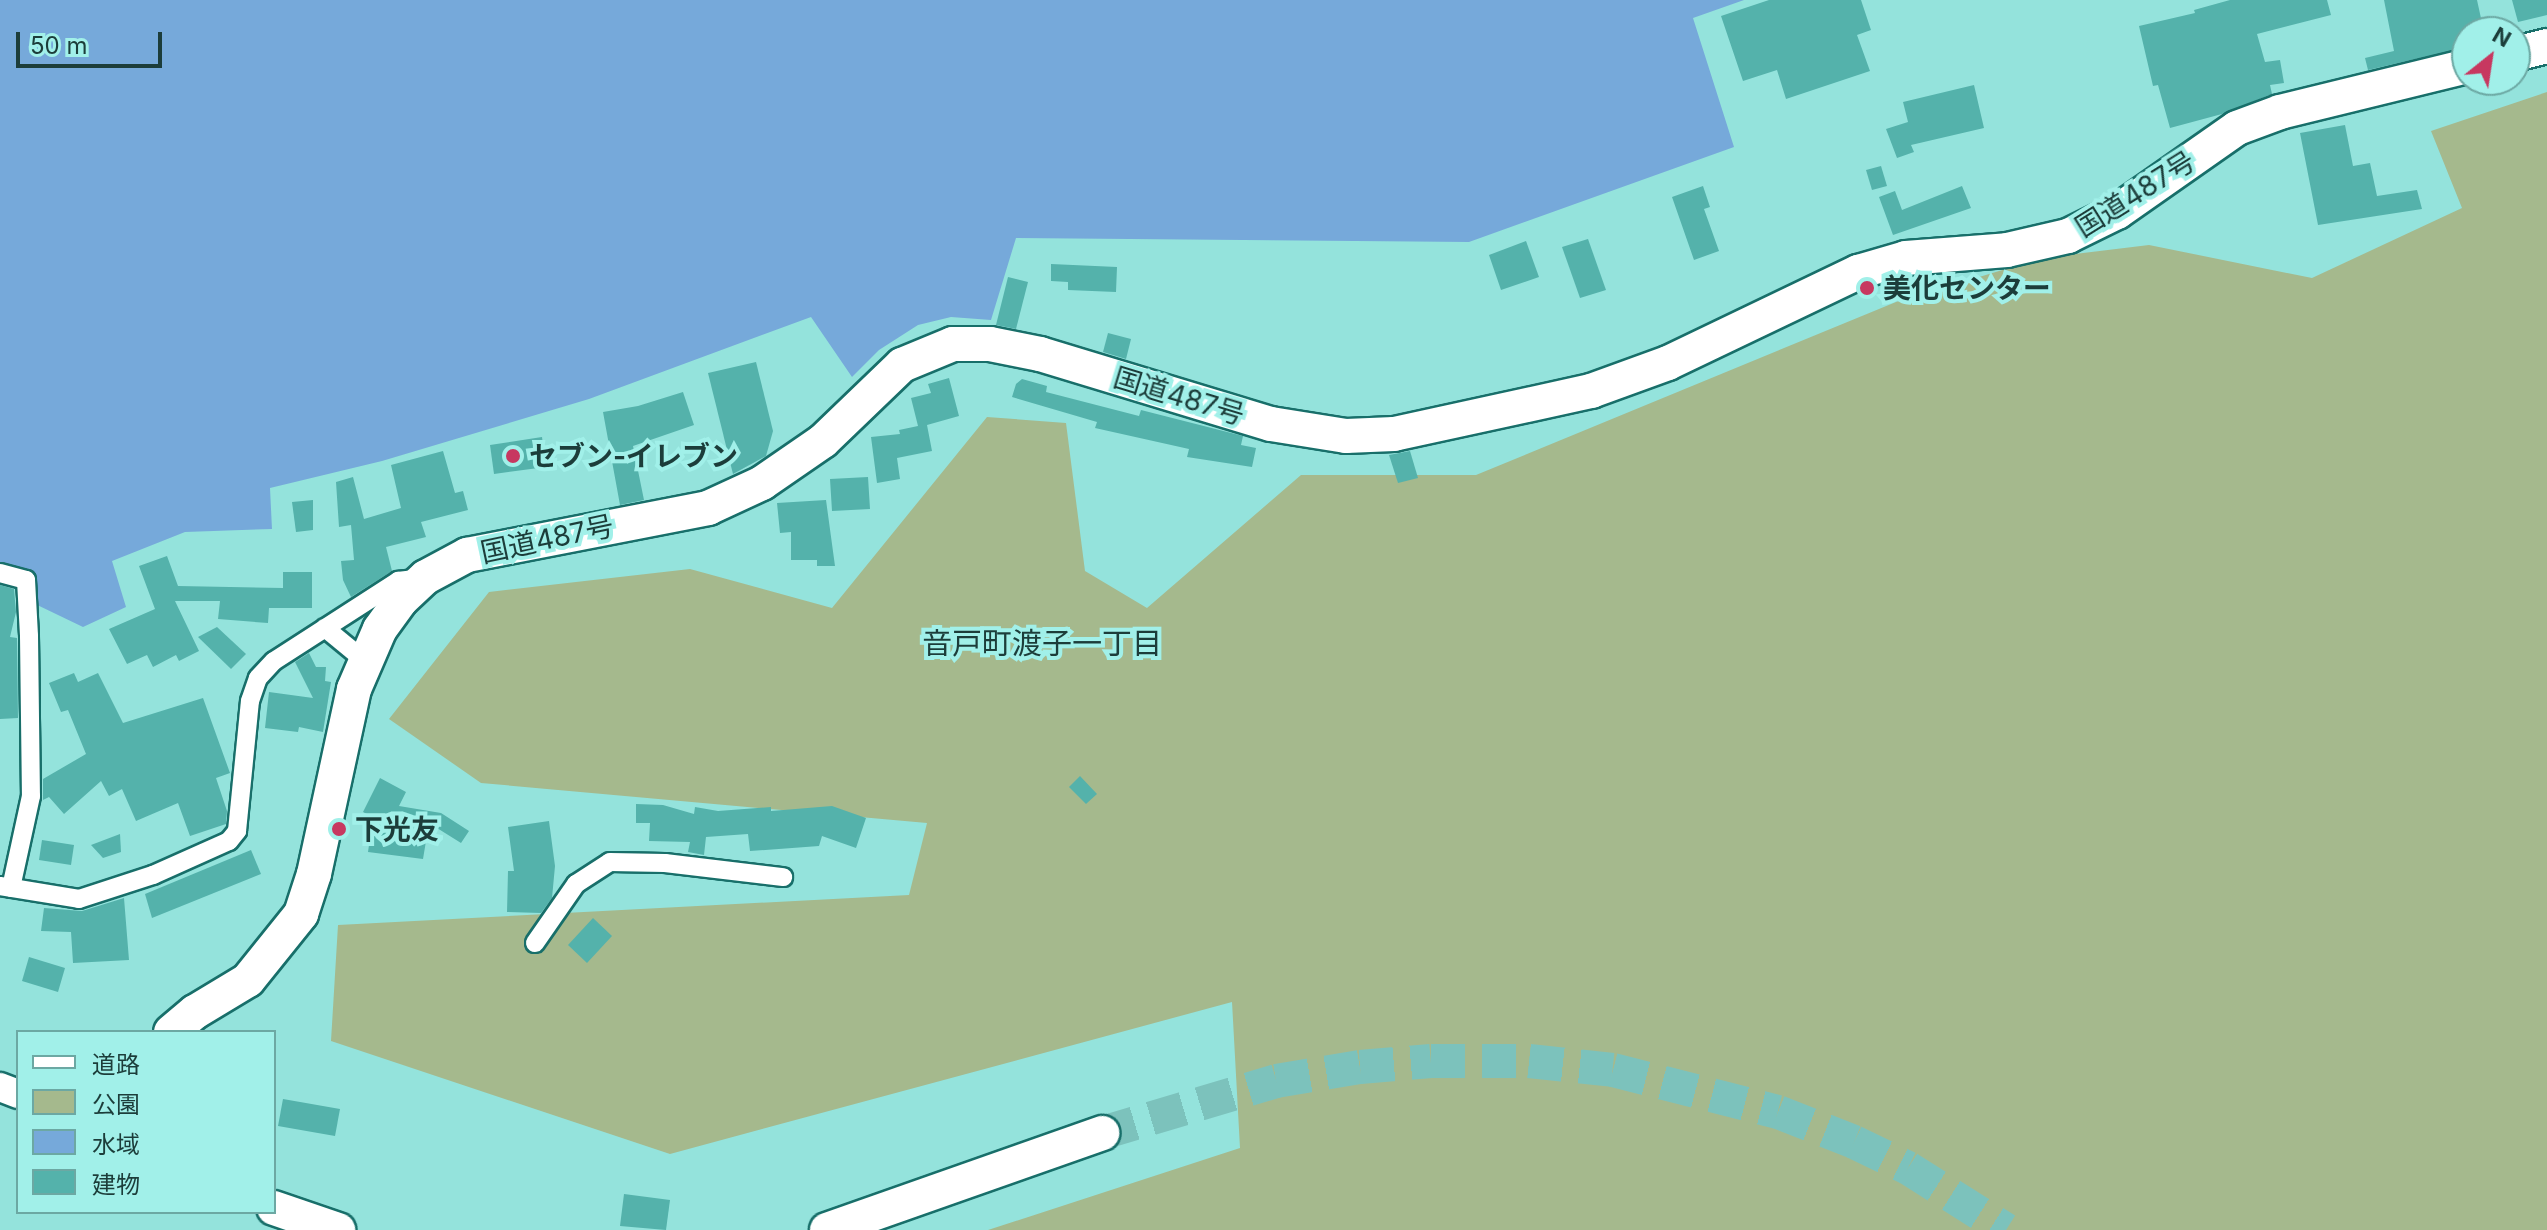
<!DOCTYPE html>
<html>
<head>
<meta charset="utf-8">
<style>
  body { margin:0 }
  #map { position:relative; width:2547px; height:1230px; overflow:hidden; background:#94e3dc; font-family:Inter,"Noto Sans JP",sans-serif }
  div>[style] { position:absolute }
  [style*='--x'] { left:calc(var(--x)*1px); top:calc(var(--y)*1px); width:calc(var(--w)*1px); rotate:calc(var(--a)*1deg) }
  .green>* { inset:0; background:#a5b98d }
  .water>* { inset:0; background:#76a9da }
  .building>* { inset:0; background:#54b2ab }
  .highway-tunnel>* { height:34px; margin-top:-17px; transform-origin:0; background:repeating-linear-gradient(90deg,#7cc2bc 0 34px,transparent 0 51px) }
  .roads { filter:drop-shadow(2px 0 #186f6a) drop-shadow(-2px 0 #186f6a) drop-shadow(0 2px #186f6a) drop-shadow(0 -2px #186f6a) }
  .street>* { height:18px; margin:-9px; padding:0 9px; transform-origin:9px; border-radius:9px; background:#fff }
  .primary>* { height:28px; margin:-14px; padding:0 14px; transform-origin:14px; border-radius:14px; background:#fff }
  .highway>* { height:34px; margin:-17px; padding:0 17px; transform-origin:17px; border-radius:17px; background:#fff }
  .dots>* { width:22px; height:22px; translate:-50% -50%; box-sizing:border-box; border:4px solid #a1f0e9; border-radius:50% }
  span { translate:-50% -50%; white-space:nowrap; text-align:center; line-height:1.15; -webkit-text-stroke:8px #a1f0e9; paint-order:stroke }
  .street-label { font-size:28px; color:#1c3d3a }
  .poi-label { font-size:28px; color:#1c3d3a; font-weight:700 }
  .left { translate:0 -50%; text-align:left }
  .neighbourhood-label { font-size:30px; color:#1c3d3a }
  .legend { position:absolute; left:16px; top:1030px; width:260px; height:184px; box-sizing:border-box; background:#a1f0e9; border:2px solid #6ca8a3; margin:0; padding:10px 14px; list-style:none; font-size:24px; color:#1c3d3a }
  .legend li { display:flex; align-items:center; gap:16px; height:40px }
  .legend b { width:40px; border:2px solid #6ca8a3 }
  .north { position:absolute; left:2451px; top:16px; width:80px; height:80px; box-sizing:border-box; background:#a1f0e9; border:2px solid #6ca8a3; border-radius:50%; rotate:30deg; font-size:22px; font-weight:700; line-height:32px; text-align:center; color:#1c3d3a }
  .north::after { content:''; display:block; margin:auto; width:28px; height:36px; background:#c73860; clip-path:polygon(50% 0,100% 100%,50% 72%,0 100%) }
  .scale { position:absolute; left:16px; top:32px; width:146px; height:36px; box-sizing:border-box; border:4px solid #1c3d3a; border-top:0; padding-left:10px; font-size:24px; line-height:28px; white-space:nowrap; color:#1c3d3a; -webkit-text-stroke:6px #a1f0e9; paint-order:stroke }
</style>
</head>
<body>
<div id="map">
  <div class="green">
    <div style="clip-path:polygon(2547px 92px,2547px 1230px,988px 1230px,1240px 1148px,1232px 1002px,670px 1154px,331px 1041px,338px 925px,909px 895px,927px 823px,481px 783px,389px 719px,489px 592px,690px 569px,832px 608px,987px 417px,1066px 423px,1085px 571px,1147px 608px,1301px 475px,1476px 475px,1896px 302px,2042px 258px,2149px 245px,2312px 278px,2462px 208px,2431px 131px)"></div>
  </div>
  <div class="water">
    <div style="clip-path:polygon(0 0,1744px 0,1693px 18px,1734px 147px,1469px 242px,1016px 238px,991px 320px,951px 317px,918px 325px,879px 350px,852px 377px,811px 317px,589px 399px,382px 461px,270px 488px,272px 529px,185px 532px,112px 561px,126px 607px,83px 627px,31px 602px,30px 571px,0 564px)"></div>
  </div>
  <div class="building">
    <div style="clip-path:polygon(1769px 0,1861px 0,1871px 30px,1857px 35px,1870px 71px,1786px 99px,1777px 70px,1743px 81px,1721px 16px)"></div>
    <div style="clip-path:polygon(2230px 0,2327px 0,2331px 15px,2257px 34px,2265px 62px,2280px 60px,2284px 83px,2270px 85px,2272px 94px,2222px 114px,2170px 128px,2158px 85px,2153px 86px,2139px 26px,2195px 13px,2194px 10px)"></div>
    <div style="clip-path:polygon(2384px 0,2477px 0,2484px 32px,2467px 32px,2467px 47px,2368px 70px,2365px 58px,2394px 51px)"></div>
    <div style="clip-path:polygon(2512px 0,2547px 0,2547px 15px,2518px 22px)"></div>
    <div style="clip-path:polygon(1974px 85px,1984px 128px,1911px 145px,1914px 152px,1897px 158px,1886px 129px,1908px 122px,1903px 102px)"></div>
    <div style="clip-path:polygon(2345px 125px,2353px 166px,2370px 163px,2377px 196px,2417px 190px,2422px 209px,2318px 225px,2300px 133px)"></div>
    <div style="clip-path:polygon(1881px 166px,1887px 186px,1872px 190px,1866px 170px)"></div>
    <div style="clip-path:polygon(1703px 186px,1710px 207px,1704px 209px,1719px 251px,1694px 260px,1672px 197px)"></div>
    <div style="clip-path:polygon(1962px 186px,1971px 208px,1893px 235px,1879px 197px,1895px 191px,1902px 210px)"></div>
    <div style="clip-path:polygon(1588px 239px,1606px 290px,1580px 298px,1562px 247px)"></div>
    <div style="clip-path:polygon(1526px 241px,1539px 277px,1501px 290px,1489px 255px)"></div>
    <div style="clip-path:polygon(1051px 264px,1117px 267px,1116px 292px,1068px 290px,1068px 282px,1051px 281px)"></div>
    <div style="clip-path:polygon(1008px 277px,1028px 282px,1016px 329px,996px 325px)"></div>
    <div style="clip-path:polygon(1108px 333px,1131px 339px,1126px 359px,1103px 352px)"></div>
    <div style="clip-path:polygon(756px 362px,773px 431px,766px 456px,733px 474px,708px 373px)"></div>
    <div style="clip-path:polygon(949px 378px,959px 416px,927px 425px,932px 451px,897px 458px,900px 479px,877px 483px,871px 437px,900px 434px,899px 430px,918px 426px,911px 398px,931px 393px,928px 384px)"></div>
    <div style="clip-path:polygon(1022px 379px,1047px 386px,1046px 392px,1139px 416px,1141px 410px,1243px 436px,1241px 445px,1256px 448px,1252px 467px,1187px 457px,1189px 449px,1095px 428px,1097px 422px,1012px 397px,1016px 384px)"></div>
    <div style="clip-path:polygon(683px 392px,694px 425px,633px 446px,644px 500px,620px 505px,603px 412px,638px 406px)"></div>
    <div style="clip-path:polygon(542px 437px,546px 467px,494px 474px,490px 445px)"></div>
    <div style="clip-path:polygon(443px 451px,455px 493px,463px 491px,468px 510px,421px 522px,426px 537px,386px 547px,392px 571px,351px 597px,343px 580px,341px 561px,354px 560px,351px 525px,339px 527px,336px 482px,353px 477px,364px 519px,401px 508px,391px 465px)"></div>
    <div style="clip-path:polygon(1410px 451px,1418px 478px,1398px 483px,1389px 455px)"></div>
    <div style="clip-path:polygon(868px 477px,870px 509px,832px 511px,830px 479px)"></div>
    <div style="clip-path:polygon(313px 500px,313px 530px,296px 532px,292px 502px)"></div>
    <div style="clip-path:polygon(826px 500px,835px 566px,817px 566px,817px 560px,791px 560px,791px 532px,780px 533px,777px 503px)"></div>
    <div style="clip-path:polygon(167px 556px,178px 586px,283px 588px,283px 572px,312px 572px,312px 608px,269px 608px,268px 623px,218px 619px,220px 601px,175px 601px,199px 651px,179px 661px,176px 655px,153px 667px,147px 655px,127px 664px,109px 629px,155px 609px,139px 566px)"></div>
    <div style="clip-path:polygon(0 585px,14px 589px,16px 612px,10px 637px,17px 638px,18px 718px,0 719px)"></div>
    <div style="clip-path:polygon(217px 627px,246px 654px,231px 669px,198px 637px)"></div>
    <div style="clip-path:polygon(309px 653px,316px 667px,326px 667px,325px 681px,331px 682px,323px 732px,299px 727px,298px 732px,265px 728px,269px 692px,313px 698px,295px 662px)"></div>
    <div style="clip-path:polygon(74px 673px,78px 682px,98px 673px,123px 723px,203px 698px,230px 773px,216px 778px,227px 811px,226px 824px,190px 836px,178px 803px,136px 821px,122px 789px,109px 796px,101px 781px,64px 814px,49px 797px,43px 800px,43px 779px,86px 754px,68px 710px,61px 712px,49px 683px)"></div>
    <div style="clip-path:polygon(1080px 776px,1097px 794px,1086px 804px,1069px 787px)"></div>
    <div style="clip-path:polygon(380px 778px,406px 792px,399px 806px,441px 813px,469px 831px,461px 843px,429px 823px,423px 859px,368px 852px,373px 817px,363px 812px)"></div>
    <div style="clip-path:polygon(636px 804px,663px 805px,694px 814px,695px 807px,718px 811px,771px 807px,771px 811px,832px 806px,866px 818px,856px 848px,822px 836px,819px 846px,750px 851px,748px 834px,706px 837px,704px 855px,688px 852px,690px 842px,649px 841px,650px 823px,636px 823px)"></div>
    <div style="clip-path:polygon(549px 821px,555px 866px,552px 898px,541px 913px,507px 912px,508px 871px,514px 871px,508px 827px)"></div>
    <div style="clip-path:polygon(120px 834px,121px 852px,103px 858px,91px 845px)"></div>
    <div style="clip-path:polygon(42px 840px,74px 845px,71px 865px,39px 860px)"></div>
    <div style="clip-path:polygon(251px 850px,261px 874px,152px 918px,145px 894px)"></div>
    <div style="clip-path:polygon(124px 898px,129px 960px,73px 963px,71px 932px,41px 931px,44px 908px,82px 911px)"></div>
    <div style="clip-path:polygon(593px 918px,612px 936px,587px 963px,568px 945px)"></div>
    <div style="clip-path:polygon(29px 957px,65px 968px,58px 992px,22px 981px)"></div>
    <div style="clip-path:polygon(283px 1099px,340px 1109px,335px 1136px,278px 1126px)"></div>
    <div style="clip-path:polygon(624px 1194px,670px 1200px,666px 1230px,620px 1226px)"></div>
  </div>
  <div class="highway-tunnel">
    <div style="--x:1102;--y:1133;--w:182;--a:-16.6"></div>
    <div style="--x:1276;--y:1081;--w:85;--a:-9.5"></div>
    <div style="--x:1360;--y:1067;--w:71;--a:-4.8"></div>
    <div style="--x:1431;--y:1061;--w:98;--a:0"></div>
    <div style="--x:1529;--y:1061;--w:84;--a:6.1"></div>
    <div style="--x:1613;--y:1070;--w:170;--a:14.3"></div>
    <div style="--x:1778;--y:1112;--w:82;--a:21.5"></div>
    <div style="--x:1854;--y:1142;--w:60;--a:25.7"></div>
    <div style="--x:1908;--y:1168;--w:116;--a:32.3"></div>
  </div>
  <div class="roads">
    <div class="street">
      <div style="--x:0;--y:573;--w:27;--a:15"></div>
      <div style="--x:26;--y:580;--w:56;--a:86.9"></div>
      <div style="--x:29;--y:636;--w:160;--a:89.3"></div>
      <div style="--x:31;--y:796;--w:94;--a:102.3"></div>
      <div style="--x:325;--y:628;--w:52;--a:39.5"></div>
      <div style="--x:0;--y:886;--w:80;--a:9.3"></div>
      <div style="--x:79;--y:899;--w:78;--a:-18"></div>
      <div style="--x:153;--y:875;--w:83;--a:-24.1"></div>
      <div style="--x:229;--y:841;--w:13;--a:-51"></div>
      <div style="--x:237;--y:831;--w:131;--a:-84.3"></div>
      <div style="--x:250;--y:701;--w:24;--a:-71"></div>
      <div style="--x:258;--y:678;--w:23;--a:-47"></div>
      <div style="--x:274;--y:661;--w:148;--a:-32.8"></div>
      <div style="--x:398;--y:581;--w:17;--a:-7"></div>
      <div style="--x:535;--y:943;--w:72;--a:-55.2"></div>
      <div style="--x:576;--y:884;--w:40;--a:-32.9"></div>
      <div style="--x:610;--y:862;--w:55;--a:1"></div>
      <div style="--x:665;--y:863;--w:119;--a:6.8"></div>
    </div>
    <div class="primary">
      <div style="--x:0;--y:1087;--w:19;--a:21"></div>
    </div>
    <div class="highway">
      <div style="--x:2515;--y:54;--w:33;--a:-14"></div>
      <div style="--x:171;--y:1032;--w:31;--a:-40"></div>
      <div style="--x:195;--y:1012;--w:62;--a:-31.1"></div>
      <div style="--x:248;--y:980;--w:85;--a:-51.2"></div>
      <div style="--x:301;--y:914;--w:42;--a:-72"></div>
      <div style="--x:314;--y:874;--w:189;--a:-77.8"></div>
      <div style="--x:354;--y:689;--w:65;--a:-66.6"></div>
      <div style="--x:380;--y:629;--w:34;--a:-54"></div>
      <div style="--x:400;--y:601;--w:35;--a:-43"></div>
      <div style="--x:426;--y:577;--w:47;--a:-28.2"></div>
      <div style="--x:467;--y:555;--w:246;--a:-11"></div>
      <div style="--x:708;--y:508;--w:60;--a:-24.8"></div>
      <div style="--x:762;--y:483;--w:74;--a:-34.5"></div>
      <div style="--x:823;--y:441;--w:110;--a:-43.9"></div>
      <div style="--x:902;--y:365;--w:55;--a:-22.4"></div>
      <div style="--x:953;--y:344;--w:37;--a:0"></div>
      <div style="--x:990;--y:344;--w:51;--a:11.3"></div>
      <div style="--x:1040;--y:354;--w:241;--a:16.9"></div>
      <div style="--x:1271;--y:424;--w:76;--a:9.1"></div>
      <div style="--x:1346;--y:436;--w:48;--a:-2.4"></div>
      <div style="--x:1394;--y:434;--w:202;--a:-12.3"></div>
      <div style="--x:1591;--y:391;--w:82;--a:-20"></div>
      <div style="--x:1668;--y:363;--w:211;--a:-25.6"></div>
      <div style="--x:1858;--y:272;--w:50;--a:-16.3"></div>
      <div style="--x:1906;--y:258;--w:101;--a:-4.5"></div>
      <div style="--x:2007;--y:250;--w:63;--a:-12.9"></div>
      <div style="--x:2068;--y:236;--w:55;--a:-26.1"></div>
      <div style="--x:2117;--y:212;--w:146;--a:-35"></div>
      <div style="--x:2237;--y:128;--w:46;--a:-20.4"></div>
      <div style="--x:2280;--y:112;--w:193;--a:-13.8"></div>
      <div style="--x:274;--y:1208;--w:68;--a:19"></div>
      <div style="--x:827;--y:1230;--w:292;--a:-19.4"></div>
    </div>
  </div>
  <div class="dots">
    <div style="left:1867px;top:288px;background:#c73860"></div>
    <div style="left:513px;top:456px;background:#c73860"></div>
    <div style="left:339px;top:829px;background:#c73860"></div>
  </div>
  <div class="street-label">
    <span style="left:2135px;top:194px;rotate:-32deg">国道487号</span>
    <span style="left:1179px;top:396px;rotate:17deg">国道487号</span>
    <span style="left:547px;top:539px;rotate:-12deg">国道487号</span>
  </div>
  <div class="poi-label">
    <span class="left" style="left:1883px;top:288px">美化センター</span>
    <span class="left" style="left:529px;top:456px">セブン-イレブン</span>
    <span class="left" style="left:355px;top:829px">下光友</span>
  </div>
  <div class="neighbourhood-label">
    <span style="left:1042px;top:643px">音戸町渡子一丁目</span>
  </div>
  <ul class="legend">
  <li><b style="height:10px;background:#fff"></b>道路</li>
  <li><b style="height:22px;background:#a5b98d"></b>公園</li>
  <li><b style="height:22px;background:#76a9da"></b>水域</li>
  <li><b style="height:22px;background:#54b2ab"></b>建物</li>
  </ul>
  <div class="north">N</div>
  <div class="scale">50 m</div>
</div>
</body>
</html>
